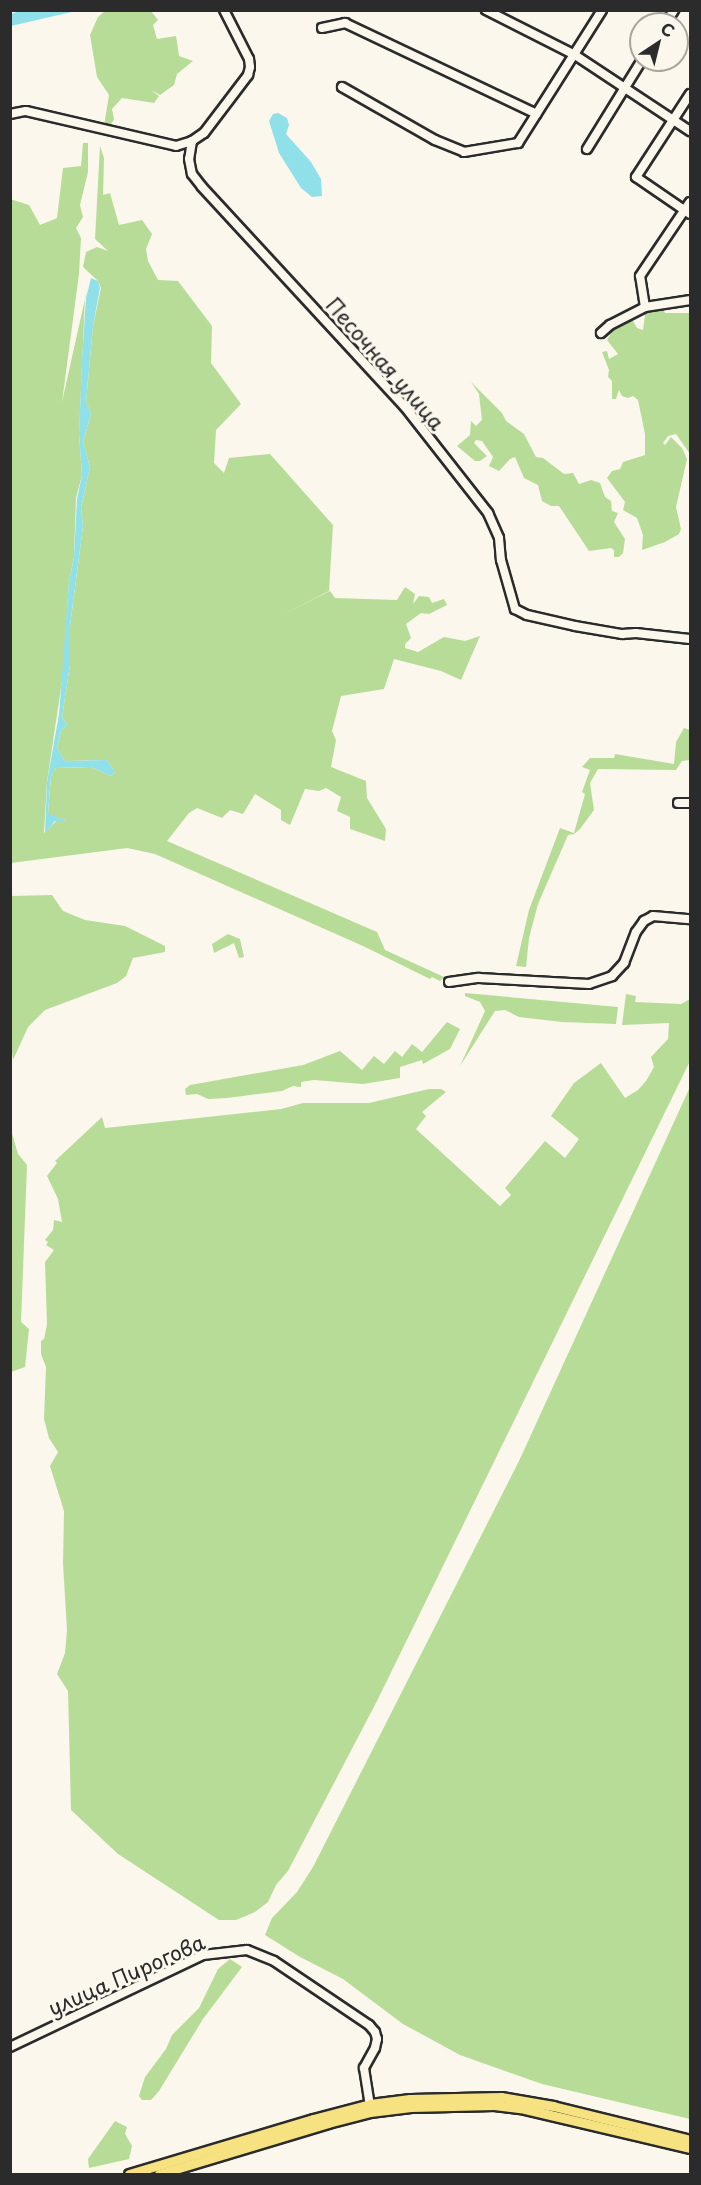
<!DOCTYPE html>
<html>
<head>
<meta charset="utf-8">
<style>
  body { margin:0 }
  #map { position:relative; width:701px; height:2185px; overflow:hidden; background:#fbf7ec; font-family:"Playpen Sans",sans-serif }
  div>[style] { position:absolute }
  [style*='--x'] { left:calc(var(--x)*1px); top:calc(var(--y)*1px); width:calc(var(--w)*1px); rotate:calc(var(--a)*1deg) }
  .green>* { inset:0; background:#b7dc97 }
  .water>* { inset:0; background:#90e0ea }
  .roads { filter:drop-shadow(2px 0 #2b2b2b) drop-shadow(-2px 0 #2b2b2b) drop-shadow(0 2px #2b2b2b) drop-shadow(0 -2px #2b2b2b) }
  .minor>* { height:8px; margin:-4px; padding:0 4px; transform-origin:4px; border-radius:4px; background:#fbf7ec }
  .major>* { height:9px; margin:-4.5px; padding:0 4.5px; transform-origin:4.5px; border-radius:4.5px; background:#f7e281 }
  span { translate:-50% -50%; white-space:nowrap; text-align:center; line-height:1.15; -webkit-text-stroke:6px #fbf7ec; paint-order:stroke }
  .street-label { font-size:21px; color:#2b2b2b }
  .frame { position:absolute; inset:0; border:12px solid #2b2b2b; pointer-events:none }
  .north { position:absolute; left:629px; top:12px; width:60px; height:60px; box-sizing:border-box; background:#fbf7ec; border:2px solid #a8a59f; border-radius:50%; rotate:35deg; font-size:16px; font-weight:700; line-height:24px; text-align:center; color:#2b2b2b }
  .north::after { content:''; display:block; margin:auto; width:21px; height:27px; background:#2b2b2b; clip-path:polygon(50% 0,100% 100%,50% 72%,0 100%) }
</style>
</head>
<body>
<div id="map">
  <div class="green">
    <div style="clip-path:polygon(105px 11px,151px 11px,158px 20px,153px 25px,157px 39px,176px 36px,179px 56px,193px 61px,177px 74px,174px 85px,160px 95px,151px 90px,159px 96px,154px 103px,122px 98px,112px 109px,114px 120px,108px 128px,104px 126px,109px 95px,97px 77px,90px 35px,98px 17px)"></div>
    <div style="clip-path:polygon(83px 143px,88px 143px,88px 172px,80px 205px,83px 217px,76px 228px,81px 238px,79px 274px,62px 402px,89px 281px,85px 298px,79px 435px,82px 475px,76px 498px,74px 557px,69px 582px,63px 674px,47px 782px,44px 833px,56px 821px,66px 821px,48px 814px,51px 776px,56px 768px,91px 767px,111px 776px,115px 772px,107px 760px,65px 761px,57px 748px,61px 731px,67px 725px,62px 717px,70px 665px,70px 626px,83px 526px,81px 508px,90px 467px,83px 442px,91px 414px,86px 402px,87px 391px,93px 326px,101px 288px,98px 281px,83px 267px,86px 252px,97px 247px,108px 251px,95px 239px,100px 146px,104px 158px,103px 195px,110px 193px,119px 225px,142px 220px,152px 234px,146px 249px,148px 261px,158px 280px,178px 281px,212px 326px,211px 363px,241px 404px,216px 430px,214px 463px,224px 473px,229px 458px,270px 454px,333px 525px,329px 591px,280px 616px,330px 591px,335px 598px,397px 600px,405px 587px,415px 594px,413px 604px,419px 596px,429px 597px,432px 603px,444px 599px,447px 605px,429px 614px,421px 613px,406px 624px,411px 638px,405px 644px,405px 648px,418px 652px,444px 637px,465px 641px,480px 636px,461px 680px,441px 671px,394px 659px,384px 689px,341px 696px,332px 731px,336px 740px,331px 767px,366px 781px,367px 798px,386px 829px,385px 841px,350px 829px,350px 817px,337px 811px,341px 797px,326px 788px,319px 791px,305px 789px,290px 825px,281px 820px,281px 810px,255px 794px,243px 814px,230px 810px,222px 818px,197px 808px,189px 813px,167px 841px,377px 932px,385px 950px,444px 977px,440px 981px,432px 977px,430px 979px,363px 946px,155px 854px,127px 848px,11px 863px,10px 199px,29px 205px,40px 225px,57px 218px,63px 168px,81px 166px)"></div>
    <div style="clip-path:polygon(662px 307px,665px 313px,690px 313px,690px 454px,676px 434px,668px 436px,663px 443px,665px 445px,671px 437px,682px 448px,687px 459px,676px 507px,681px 529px,679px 534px,665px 542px,642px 550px,643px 535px,637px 518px,623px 510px,625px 502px,607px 478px,612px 471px,620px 469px,623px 462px,645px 455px,645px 434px,638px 400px,633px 396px,628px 398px,622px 396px,619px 390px,616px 399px,612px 399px,612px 381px,608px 377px,609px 370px,602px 352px,607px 351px,609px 359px,618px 354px,607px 340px,617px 323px,631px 317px,637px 328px,643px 330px,646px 308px)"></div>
    <div style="clip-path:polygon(471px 382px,502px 413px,506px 421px,524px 434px,536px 457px,543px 458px,564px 474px,573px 473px,579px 484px,591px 480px,600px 483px,605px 497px,611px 501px,612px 511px,618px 513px,614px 522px,625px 539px,623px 553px,619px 557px,614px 557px,614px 550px,611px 548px,589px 551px,559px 506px,551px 506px,542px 501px,538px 485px,524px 478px,515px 457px,510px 459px,499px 471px,489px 466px,493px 457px,482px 441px,476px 440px,474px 443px,487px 456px,480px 461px,475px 461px,457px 446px,470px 435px,471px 421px,476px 426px,482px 420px,479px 394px)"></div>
    <div style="clip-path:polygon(684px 728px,690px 730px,690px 760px,682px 761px,676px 770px,598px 769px,590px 783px,594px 810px,580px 829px,574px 834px,568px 835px,538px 904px,529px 938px,526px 967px,516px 966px,529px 910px,560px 828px,574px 833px,585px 794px,582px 792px,590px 770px,582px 767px,590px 758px,614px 758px,615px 754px,674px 764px,676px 742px)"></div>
    <div style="clip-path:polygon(52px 895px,63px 911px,85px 920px,125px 926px,165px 946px,165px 952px,133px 958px,126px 976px,117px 983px,45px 1010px,28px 1027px,13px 1060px,10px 1036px,11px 896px)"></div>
    <div style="clip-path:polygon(228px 934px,240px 939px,244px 957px,239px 958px,234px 943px,214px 953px,212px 944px)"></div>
    <div style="clip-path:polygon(465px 993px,618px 1007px,616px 1024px,562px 1022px,519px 1017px,505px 1010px,495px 1011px,460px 1066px,485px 1011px,480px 1002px,465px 996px)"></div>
    <div style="clip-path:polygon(626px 994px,636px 996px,635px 1002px,681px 1004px,690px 999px,690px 1061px,378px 1699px,288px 1871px,276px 1885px,268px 1902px,255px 1912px,236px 1920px,219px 1920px,118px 1854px,71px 1810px,68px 1691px,57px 1674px,65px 1653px,67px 1630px,63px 1564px,64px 1511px,50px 1466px,58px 1452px,49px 1438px,44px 1419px,46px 1367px,41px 1354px,41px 1341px,44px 1339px,47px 1324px,45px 1262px,54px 1250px,46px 1245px,48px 1242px,45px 1240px,53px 1230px,54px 1220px,62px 1222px,58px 1199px,47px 1176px,57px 1163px,55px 1161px,102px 1117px,105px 1128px,281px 1109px,303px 1103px,369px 1103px,429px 1089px,441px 1089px,446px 1092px,422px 1112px,426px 1116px,416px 1129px,500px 1206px,511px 1195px,505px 1188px,545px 1141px,565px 1158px,579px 1139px,551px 1116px,574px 1083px,601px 1063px,625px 1098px,638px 1090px,646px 1081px,654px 1067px,651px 1057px,668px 1039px,669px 1023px,622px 1025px)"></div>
    <div style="clip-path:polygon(447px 1022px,460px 1029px,450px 1049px,423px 1064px,422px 1060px,400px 1067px,400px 1078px,363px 1084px,314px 1080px,301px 1082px,301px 1087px,293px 1086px,282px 1091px,227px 1098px,208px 1099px,197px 1094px,186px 1095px,185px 1089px,190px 1085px,303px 1065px,340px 1051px,362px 1070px,374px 1056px,384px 1064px,395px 1051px,402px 1057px,412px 1044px,422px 1052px)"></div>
    <div style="clip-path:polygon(690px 1087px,690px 2119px,542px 2084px,460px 2055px,403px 2024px,343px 1979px,300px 1957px,265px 1935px,272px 1918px,297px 1892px,313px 1867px,519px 1461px)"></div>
    <div style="clip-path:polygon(11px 1130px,18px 1154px,27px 1165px,21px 1322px,29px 1329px,25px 1367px,11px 1372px)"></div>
    <div style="clip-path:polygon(230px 1959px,242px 1967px,203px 2019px,159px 2091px,151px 2100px,142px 2100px,139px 2096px,145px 2077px,166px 2049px,172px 2035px,199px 2008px,218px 1969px)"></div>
    <div style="clip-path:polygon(115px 2121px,127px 2127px,125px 2134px,132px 2146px,129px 2159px,89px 2168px,88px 2159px)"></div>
  </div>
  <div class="water">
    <div style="clip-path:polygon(23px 10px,76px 10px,76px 11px,11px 26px,11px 14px)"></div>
    <div style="clip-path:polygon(278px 113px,287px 118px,289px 125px,286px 134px,311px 162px,321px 179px,322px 196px,312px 197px,301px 188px,279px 153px,269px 121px,273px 114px)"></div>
    <div style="clip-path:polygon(91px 278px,98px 281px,100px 288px,93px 326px,87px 391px,86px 402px,91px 414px,83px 442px,90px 467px,81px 508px,83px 526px,70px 626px,70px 665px,62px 717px,67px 725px,61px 731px,57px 748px,65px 761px,107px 760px,115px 772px,111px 776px,91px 767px,56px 768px,51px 776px,48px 813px,66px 821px,55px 821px,45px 833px,47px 782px,59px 714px,69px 582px,74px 557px,77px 499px,82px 475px,79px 435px,82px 360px,86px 298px)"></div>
  </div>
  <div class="roads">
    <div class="minor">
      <div style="--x:486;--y:10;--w:100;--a:26.8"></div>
      <div style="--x:575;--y:55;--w:138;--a:33.5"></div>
      <div style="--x:665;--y:24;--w:17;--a:-57"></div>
      <div style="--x:322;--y:28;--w:24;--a:-12"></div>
      <div style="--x:345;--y:23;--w:212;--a:25.4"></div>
      <div style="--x:342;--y:87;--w:107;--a:29.7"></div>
      <div style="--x:435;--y:140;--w:31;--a:22"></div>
      <div style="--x:464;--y:152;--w:55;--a:-9.5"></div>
      <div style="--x:518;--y:143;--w:157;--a:-57.7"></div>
      <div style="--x:690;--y:94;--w:99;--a:123"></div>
      <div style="--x:636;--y:177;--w:65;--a:34.4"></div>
      <div style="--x:10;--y:114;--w:16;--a:-11"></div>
      <div style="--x:26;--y:111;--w:154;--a:13.1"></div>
      <div style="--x:176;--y:146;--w:17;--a:-17"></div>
      <div style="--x:192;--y:141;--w:14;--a:-34"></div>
      <div style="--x:204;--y:133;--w:73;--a:-52.8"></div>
      <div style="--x:248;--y:75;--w:8;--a:-76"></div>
      <div style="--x:250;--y:67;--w:8;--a:-97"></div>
      <div style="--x:249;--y:59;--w:55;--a:-117"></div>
      <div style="--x:192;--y:141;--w:18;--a:99"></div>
      <div style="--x:189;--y:159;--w:15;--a:79"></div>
      <div style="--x:192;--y:174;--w:16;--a:52"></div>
      <div style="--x:202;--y:187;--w:299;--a:47.3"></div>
      <div style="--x:405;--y:407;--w:135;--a:51.9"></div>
      <div style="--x:488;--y:513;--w:27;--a:66"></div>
      <div style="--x:499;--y:538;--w:22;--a:85"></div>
      <div style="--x:501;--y:560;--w:51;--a:74.1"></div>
      <div style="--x:515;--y:609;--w:13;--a:27"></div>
      <div style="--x:527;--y:615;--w:49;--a:12.9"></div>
      <div style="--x:575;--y:626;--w:48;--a:9.7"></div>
      <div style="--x:622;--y:634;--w:14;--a:-4"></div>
      <div style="--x:636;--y:633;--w:54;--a:6.3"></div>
      <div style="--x:587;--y:149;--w:105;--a:-58.3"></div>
      <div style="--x:645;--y:307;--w:31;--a:-99"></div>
      <div style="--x:640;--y:276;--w:89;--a:-56"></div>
      <div style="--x:601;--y:333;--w:12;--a:-42"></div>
      <div style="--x:610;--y:325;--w:39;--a:-27"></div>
      <div style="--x:645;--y:307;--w:46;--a:-8.8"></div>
      <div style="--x:678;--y:803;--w:12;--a:0"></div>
      <div style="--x:449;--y:982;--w:30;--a:-8"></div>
      <div style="--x:479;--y:978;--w:110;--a:3.1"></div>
      <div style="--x:589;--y:984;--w:24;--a:-19"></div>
      <div style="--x:612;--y:976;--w:18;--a:-47"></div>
      <div style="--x:624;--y:963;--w:33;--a:-69"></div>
      <div style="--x:636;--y:932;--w:14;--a:-54"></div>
      <div style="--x:644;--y:921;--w:10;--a:-29"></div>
      <div style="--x:653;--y:916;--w:37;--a:5"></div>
      <div style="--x:10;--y:2047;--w:214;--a:-25.5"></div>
      <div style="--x:203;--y:1955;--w:44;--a:-6.5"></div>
      <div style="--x:247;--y:1950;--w:29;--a:22"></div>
      <div style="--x:274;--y:1961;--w:115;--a:34"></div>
      <div style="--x:369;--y:2025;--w:9;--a:49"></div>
      <div style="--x:375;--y:2032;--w:7;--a:74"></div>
      <div style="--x:377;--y:2039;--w:9;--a:103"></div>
      <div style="--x:375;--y:2048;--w:23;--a:119"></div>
      <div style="--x:364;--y:2068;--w:36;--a:81"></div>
    </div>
    <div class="major">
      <div style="--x:129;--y:2174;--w:192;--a:-16.6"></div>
      <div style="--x:313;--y:2119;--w:59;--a:-14.7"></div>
      <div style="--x:370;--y:2104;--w:40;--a:-7.1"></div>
      <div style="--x:410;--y:2099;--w:91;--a:-1.3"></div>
      <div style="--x:501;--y:2097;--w:53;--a:9.8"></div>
      <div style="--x:553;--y:2106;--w:141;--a:13.9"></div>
      <div style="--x:159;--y:2174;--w:177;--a:-16.8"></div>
      <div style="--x:328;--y:2123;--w:43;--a:-14.7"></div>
      <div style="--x:370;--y:2112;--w:41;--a:-7"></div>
      <div style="--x:411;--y:2107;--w:83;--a:-1.4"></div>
      <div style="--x:494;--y:2105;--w:31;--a:7"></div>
      <div style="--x:525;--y:2109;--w:170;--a:13.3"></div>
    </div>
  </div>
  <div class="street-label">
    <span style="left:386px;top:363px;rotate:49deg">Песочная улица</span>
    <span style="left:126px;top:1974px;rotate:-24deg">улица Пирогова</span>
  </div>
  <div class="frame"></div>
  <div class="north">С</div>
</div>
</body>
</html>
